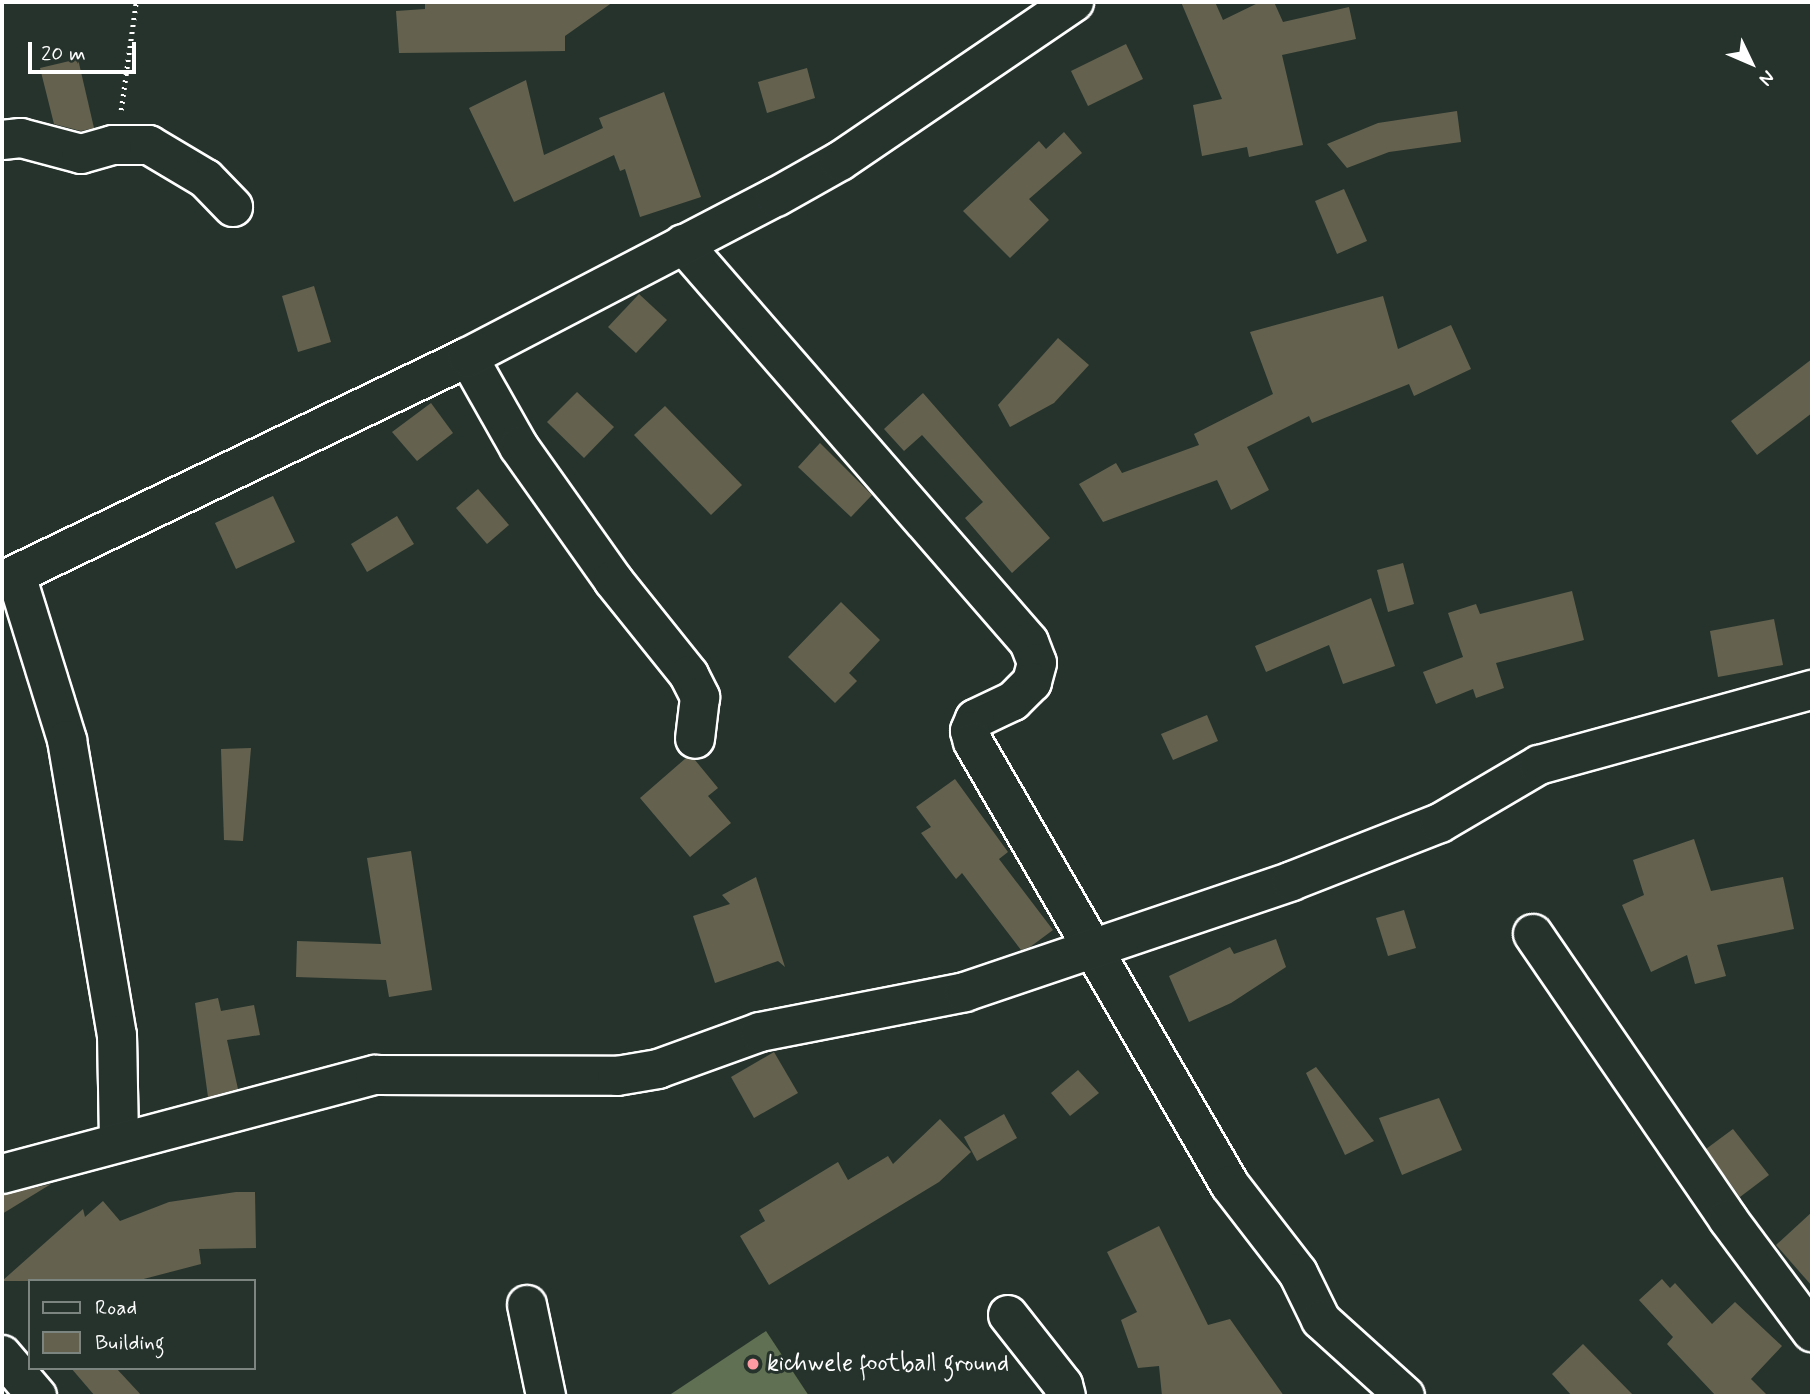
<!DOCTYPE html>
<html>
<head>
<meta charset="utf-8">
<style>
  body { margin:0 }
  #map { position:relative; width:1814px; height:1398px; overflow:hidden; background:#26332d; font-family:Mynerve,sans-serif }
  div>[style] { position:absolute }
  [style*='--x'] { left:calc(var(--x)*1px); top:calc(var(--y)*1px); width:calc(var(--w)*1px); rotate:calc(var(--a)*1deg) }
  .green>* { inset:0; background:#607052 }
  .building>* { inset:0; background:#64624e }
  .path>* { height:4.5px; margin-top:-2.25px; transform-origin:0; background:repeating-linear-gradient(90deg,#fff 0 2px,transparent 0 7px) }
  .roads { filter:drop-shadow(2px 0 #fff) drop-shadow(-2px 0 #fff) drop-shadow(0 2px #fff) drop-shadow(0 -2px #fff) }
  .street>* { height:38px; margin:-19px; padding:0 19px; transform-origin:19px; border-radius:19px; background:#26332d }
  .dots>* { width:19px; height:19px; translate:-50% -50%; box-sizing:border-box; border:4px solid #26332d; border-radius:50% }
  span { translate:-50% -50%; white-space:nowrap; text-align:center; line-height:1.15; -webkit-text-stroke:6px #26332d; paint-order:stroke }
  .poi-label { font-size:24px; color:#fff }
  .left { translate:0 -50%; text-align:left }
  .frame { position:absolute; inset:0; border:4px solid #fff; pointer-events:none }
  .legend { position:absolute; left:28px; top:1279px; width:228px; height:91px; box-sizing:border-box; background:#26332d; border:2px solid #7d8581; margin:0; padding:9px 12px; list-style:none; font-size:21px; color:#fff }
  .legend li { display:flex; align-items:center; gap:14px; height:35px }
  .legend b { width:35px; border:2px solid #7d8581 }
  .north { position:absolute; left:1716px; top:28px; width:70px; height:70px; -webkit-text-stroke:5px #26332d; paint-order:stroke; rotate:134deg; font-size:19px; font-weight:700; line-height:28px; text-align:center; color:#fff }
  .north::after { content:''; display:block; margin:auto; width:24px; height:32px; background:#fff; clip-path:polygon(50% 0,100% 100%,50% 72%,0 100%) }
  .scale { position:absolute; left:28px; top:42px; width:108px; height:32px; box-sizing:border-box; border:4px solid #fff; border-top:0; padding-left:9px; font-size:21px; line-height:24px; white-space:nowrap; color:#fff; -webkit-text-stroke:5px #26332d; paint-order:stroke }
</style>
</head>
<body>
<div id="map">
  <div class="green">
    <div style="clip-path:polygon(766px 1331px,809px 1396px,668px 1396px)"></div>
  </div>
  <div class="building">
    <div style="clip-path:polygon(481px 2px,613px 2px,565px 36px,565px 51px,399px 53px,396px 11px,425px 9px,425px 4px)"></div>
    <div style="clip-path:polygon(1181px 2px,1215px 2px,1223px 20px,1260px 2px,1274px 2px,1283px 22px,1349px 7px,1356px 39px,1282px 55px,1303px 145px,1249px 157px,1247px 147px,1202px 156px,1193px 105px,1222px 99px)"></div>
    <div style="clip-path:polygon(1126px 44px,1143px 79px,1088px 106px,1071px 71px)"></div>
    <div style="clip-path:polygon(78px 59px,94px 128px,81px 131px,54px 124px,40px 68px)"></div>
    <div style="clip-path:polygon(807px 68px,815px 98px,767px 113px,758px 82px)"></div>
    <div style="clip-path:polygon(526px 80px,544px 155px,603px 128px,599px 118px,664px 92px,701px 197px,640px 217px,625px 169px,620px 171px,614px 155px,514px 202px,469px 108px)"></div>
    <div style="clip-path:polygon(1457px 111px,1461px 142px,1389px 152px,1347px 168px,1327px 144px,1378px 123px)"></div>
    <div style="clip-path:polygon(1064px 132px,1082px 153px,1029px 199px,1049px 220px,1010px 258px,963px 211px,1039px 141px,1046px 149px)"></div>
    <div style="clip-path:polygon(1344px 189px,1367px 241px,1337px 254px,1315px 201px)"></div>
    <div style="clip-path:polygon(314px 286px,331px 342px,298px 352px,282px 296px)"></div>
    <div style="clip-path:polygon(639px 294px,667px 320px,636px 353px,608px 327px)"></div>
    <div style="clip-path:polygon(1383px 296px,1398px 349px,1451px 325px,1471px 369px,1414px 396px,1409px 384px,1312px 423px,1309px 416px,1247px 447px,1269px 490px,1231px 510px,1217px 480px,1103px 522px,1079px 484px,1116px 463px,1122px 473px,1199px 445px,1194px 434px,1273px 394px,1250px 332px)"></div>
    <div style="clip-path:polygon(1058px 338px,1089px 365px,1054px 403px,1010px 427px,998px 405px)"></div>
    <div style="clip-path:polygon(1812px 359px,1812px 413px,1757px 455px,1731px 421px)"></div>
    <div style="clip-path:polygon(577px 392px,614px 427px,584px 458px,547px 422px)"></div>
    <div style="clip-path:polygon(923px 393px,1050px 538px,1012px 573px,965px 518px,983px 502px,922px 435px,904px 451px,884px 429px)"></div>
    <div style="clip-path:polygon(431px 403px,453px 433px,417px 461px,392px 432px)"></div>
    <div style="clip-path:polygon(665px 406px,742px 485px,711px 515px,634px 435px)"></div>
    <div style="clip-path:polygon(820px 443px,872px 495px,851px 517px,798px 467px)"></div>
    <div style="clip-path:polygon(478px 489px,509px 525px,487px 544px,456px 508px)"></div>
    <div style="clip-path:polygon(273px 496px,295px 542px,236px 569px,215px 523px)"></div>
    <div style="clip-path:polygon(397px 516px,414px 544px,367px 572px,351px 544px)"></div>
    <div style="clip-path:polygon(1403px 563px,1414px 604px,1388px 612px,1377px 570px)"></div>
    <div style="clip-path:polygon(1572px 591px,1584px 640px,1496px 663px,1504px 688px,1476px 698px,1473px 689px,1436px 704px,1423px 672px,1463px 657px,1448px 613px,1476px 604px,1480px 614px)"></div>
    <div style="clip-path:polygon(1371px 598px,1395px 666px,1343px 684px,1329px 645px,1266px 672px,1255px 646px)"></div>
    <div style="clip-path:polygon(841px 602px,880px 640px,849px 673px,857px 681px,835px 703px,788px 657px)"></div>
    <div style="clip-path:polygon(1774px 619px,1783px 665px,1718px 677px,1710px 631px)"></div>
    <div style="clip-path:polygon(1207px 715px,1218px 741px,1173px 760px,1161px 734px)"></div>
    <div style="clip-path:polygon(251px 748px,243px 841px,224px 840px,221px 749px)"></div>
    <div style="clip-path:polygon(686px 758px,695px 760px,718px 788px,708px 796px,731px 823px,690px 857px,640px 798px)"></div>
    <div style="clip-path:polygon(955px 779px,1008px 852px,999px 859px,1053px 930px,1030px 947px,1021px 950px,962px 873px,956px 879px,921px 833px,931px 827px,916px 807px)"></div>
    <div style="clip-path:polygon(1694px 839px,1711px 891px,1783px 877px,1794px 929px,1717px 945px,1726px 976px,1695px 984px,1687px 955px,1651px 972px,1622px 905px,1644px 895px,1633px 860px)"></div>
    <div style="clip-path:polygon(411px 851px,432px 990px,389px 997px,386px 980px,296px 977px,297px 941px,381px 944px,367px 858px)"></div>
    <div style="clip-path:polygon(756px 877px,785px 967px,778px 961px,715px 983px,693px 916px,730px 904px,722px 895px)"></div>
    <div style="clip-path:polygon(1404px 910px,1416px 948px,1388px 956px,1376px 918px)"></div>
    <div style="clip-path:polygon(1276px 939px,1286px 967px,1231px 1003px,1189px 1022px,1169px 976px,1230px 947px,1234px 954px)"></div>
    <div style="clip-path:polygon(218px 998px,221px 1011px,254px 1005px,260px 1035px,227px 1040px,238px 1089px,208px 1097px,195px 1003px)"></div>
    <div style="clip-path:polygon(774px 1052px,798px 1093px,754px 1118px,731px 1077px)"></div>
    <div style="clip-path:polygon(1316px 1067px,1374px 1141px,1345px 1155px,1306px 1073px)"></div>
    <div style="clip-path:polygon(1078px 1070px,1099px 1093px,1070px 1116px,1051px 1093px)"></div>
    <div style="clip-path:polygon(1439px 1098px,1462px 1150px,1402px 1175px,1379px 1118px)"></div>
    <div style="clip-path:polygon(1004px 1114px,1017px 1138px,977px 1161px,964px 1137px)"></div>
    <div style="clip-path:polygon(940px 1119px,971px 1152px,939px 1182px,769px 1285px,740px 1236px,765px 1221px,759px 1210px,838px 1162px,848px 1180px,888px 1156px,893px 1164px)"></div>
    <div style="clip-path:polygon(1733px 1129px,1769px 1175px,1740px 1197px,1706px 1149px)"></div>
    <div style="clip-path:polygon(51px 1184px,2px 1214px,2px 1195px)"></div>
    <div style="clip-path:polygon(236px 1192px,255px 1192px,256px 1248px,199px 1249px,201px 1264px,136px 1281px,2px 1281px,83px 1209px,85px 1217px,103px 1201px,120px 1221px,169px 1202px)"></div>
    <div style="clip-path:polygon(1812px 1212px,1812px 1286px,1776px 1245px)"></div>
    <div style="clip-path:polygon(1159px 1226px,1208px 1325px,1230px 1319px,1284px 1396px,1162px 1396px,1159px 1366px,1138px 1368px,1121px 1320px,1137px 1312px,1107px 1252px)"></div>
    <div style="clip-path:polygon(1662px 1279px,1670px 1288px,1675px 1283px,1712px 1324px,1735px 1302px,1782px 1346px,1751px 1379px,1768px 1396px,1716px 1396px,1667px 1344px,1673px 1337px,1639px 1300px)"></div>
    <div style="clip-path:polygon(1583px 1344px,1634px 1396px,1572px 1396px,1552px 1374px)"></div>
    <div style="clip-path:polygon(71px 1368px,116px 1368px,142px 1396px,95px 1396px)"></div>
  </div>
  <div class="path">
    <div style="--x:121;--y:110;--w:109;--a:-82.1"></div>
  </div>
  <div class="roads">
    <div class="street">
      <div style="--x:2;--y:140;--w:19;--a:-6"></div>
      <div style="--x:21;--y:138;--w:62;--a:14.9"></div>
      <div style="--x:81;--y:154;--w:33;--a:-16"></div>
      <div style="--x:113;--y:145;--w:36;--a:0"></div>
      <div style="--x:149;--y:145;--w:66;--a:30.8"></div>
      <div style="--x:206;--y:179;--w:39;--a:46"></div>
      <div style="--x:683;--y:244;--w:527;--a:49"></div>
      <div style="--x:1029;--y:642;--w:22;--a:69"></div>
      <div style="--x:1037;--y:663;--w:20;--a:105"></div>
      <div style="--x:1032;--y:682;--w:27;--a:135"></div>
      <div style="--x:1013;--y:701;--w:42;--a:154.7"></div>
      <div style="--x:975;--y:719;--w:13;--a:113"></div>
      <div style="--x:970;--y:731;--w:11;--a:75"></div>
      <div style="--x:973;--y:742;--w:512;--a:59.88"></div>
      <div style="--x:1230;--y:1185;--w:111;--a:52.3"></div>
      <div style="--x:1298;--y:1273;--w:52;--a:63.9"></div>
      <div style="--x:1321;--y:1320;--w:113;--a:42.1"></div>
      <div style="--x:468;--y:357;--w:103;--a:60.5"></div>
      <div style="--x:519;--y:447;--w:163;--a:54.7"></div>
      <div style="--x:613;--y:580;--w:122;--a:51.3"></div>
      <div style="--x:689;--y:675;--w:25;--a:63"></div>
      <div style="--x:700;--y:697;--w:42;--a:96.8"></div>
      <div style="--x:16;--y:575;--w:173;--a:72.8"></div>
      <div style="--x:67;--y:740;--w:299;--a:80.4"></div>
      <div style="--x:117;--y:1035;--w:107;--a:88.9"></div>
      <div style="--x:2;--y:581;--w:517;--a:-25.67"></div>
      <div style="--x:468;--y:357;--w:347;--a:-27.5"></div>
      <div style="--x:776;--y:197;--w:73;--a:-29.4"></div>
      <div style="--x:840;--y:161;--w:283;--a:-34.2"></div>
      <div style="--x:1533;--y:934;--w:345;--a:55.6"></div>
      <div style="--x:1728;--y:1219;--w:141;--a:53.4"></div>
      <div style="--x:2;--y:1174;--w:386;--a:-14.9"></div>
      <div style="--x:375;--y:1075;--w:242;--a:0.2"></div>
      <div style="--x:617;--y:1076;--w:42;--a:-9.7"></div>
      <div style="--x:658;--y:1069;--w:109;--a:-19.9"></div>
      <div style="--x:760;--y:1032;--w:209;--a:-11"></div>
      <div style="--x:965;--y:992;--w:345;--a:-18.7"></div>
      <div style="--x:1292;--y:881;--w:159;--a:-21.4"></div>
      <div style="--x:1440;--y:823;--w:115;--a:-30.4"></div>
      <div style="--x:1539;--y:765;--w:283;--a:-15.4"></div>
      <div style="--x:527;--y:1305;--w:93;--a:78.2"></div>
      <div style="--x:1008;--y:1315;--w:89;--a:51.8"></div>
      <div style="--x:1063;--y:1385;--w:11;--a:75"></div>
      <div style="--x:2;--y:1355;--w:54;--a:49.5"></div>
    </div>
  </div>
  <div class="dots">
    <div style="left:753px;top:1364px;background:#ff9aa2"></div>
  </div>
  <div class="poi-label">
    <span class="left" style="left:767px;top:1364px">kichwele football ground</span>
  </div>
  <div class="frame"></div>
  <ul class="legend">
  <li><b style="height:9px;background:#26332d"></b>Road</li>
  <li><b style="height:19px;background:#64624e"></b>Building</li>
  </ul>
  <div class="north">N</div>
  <div class="scale">20 m</div>
</div>
</body>
</html>
